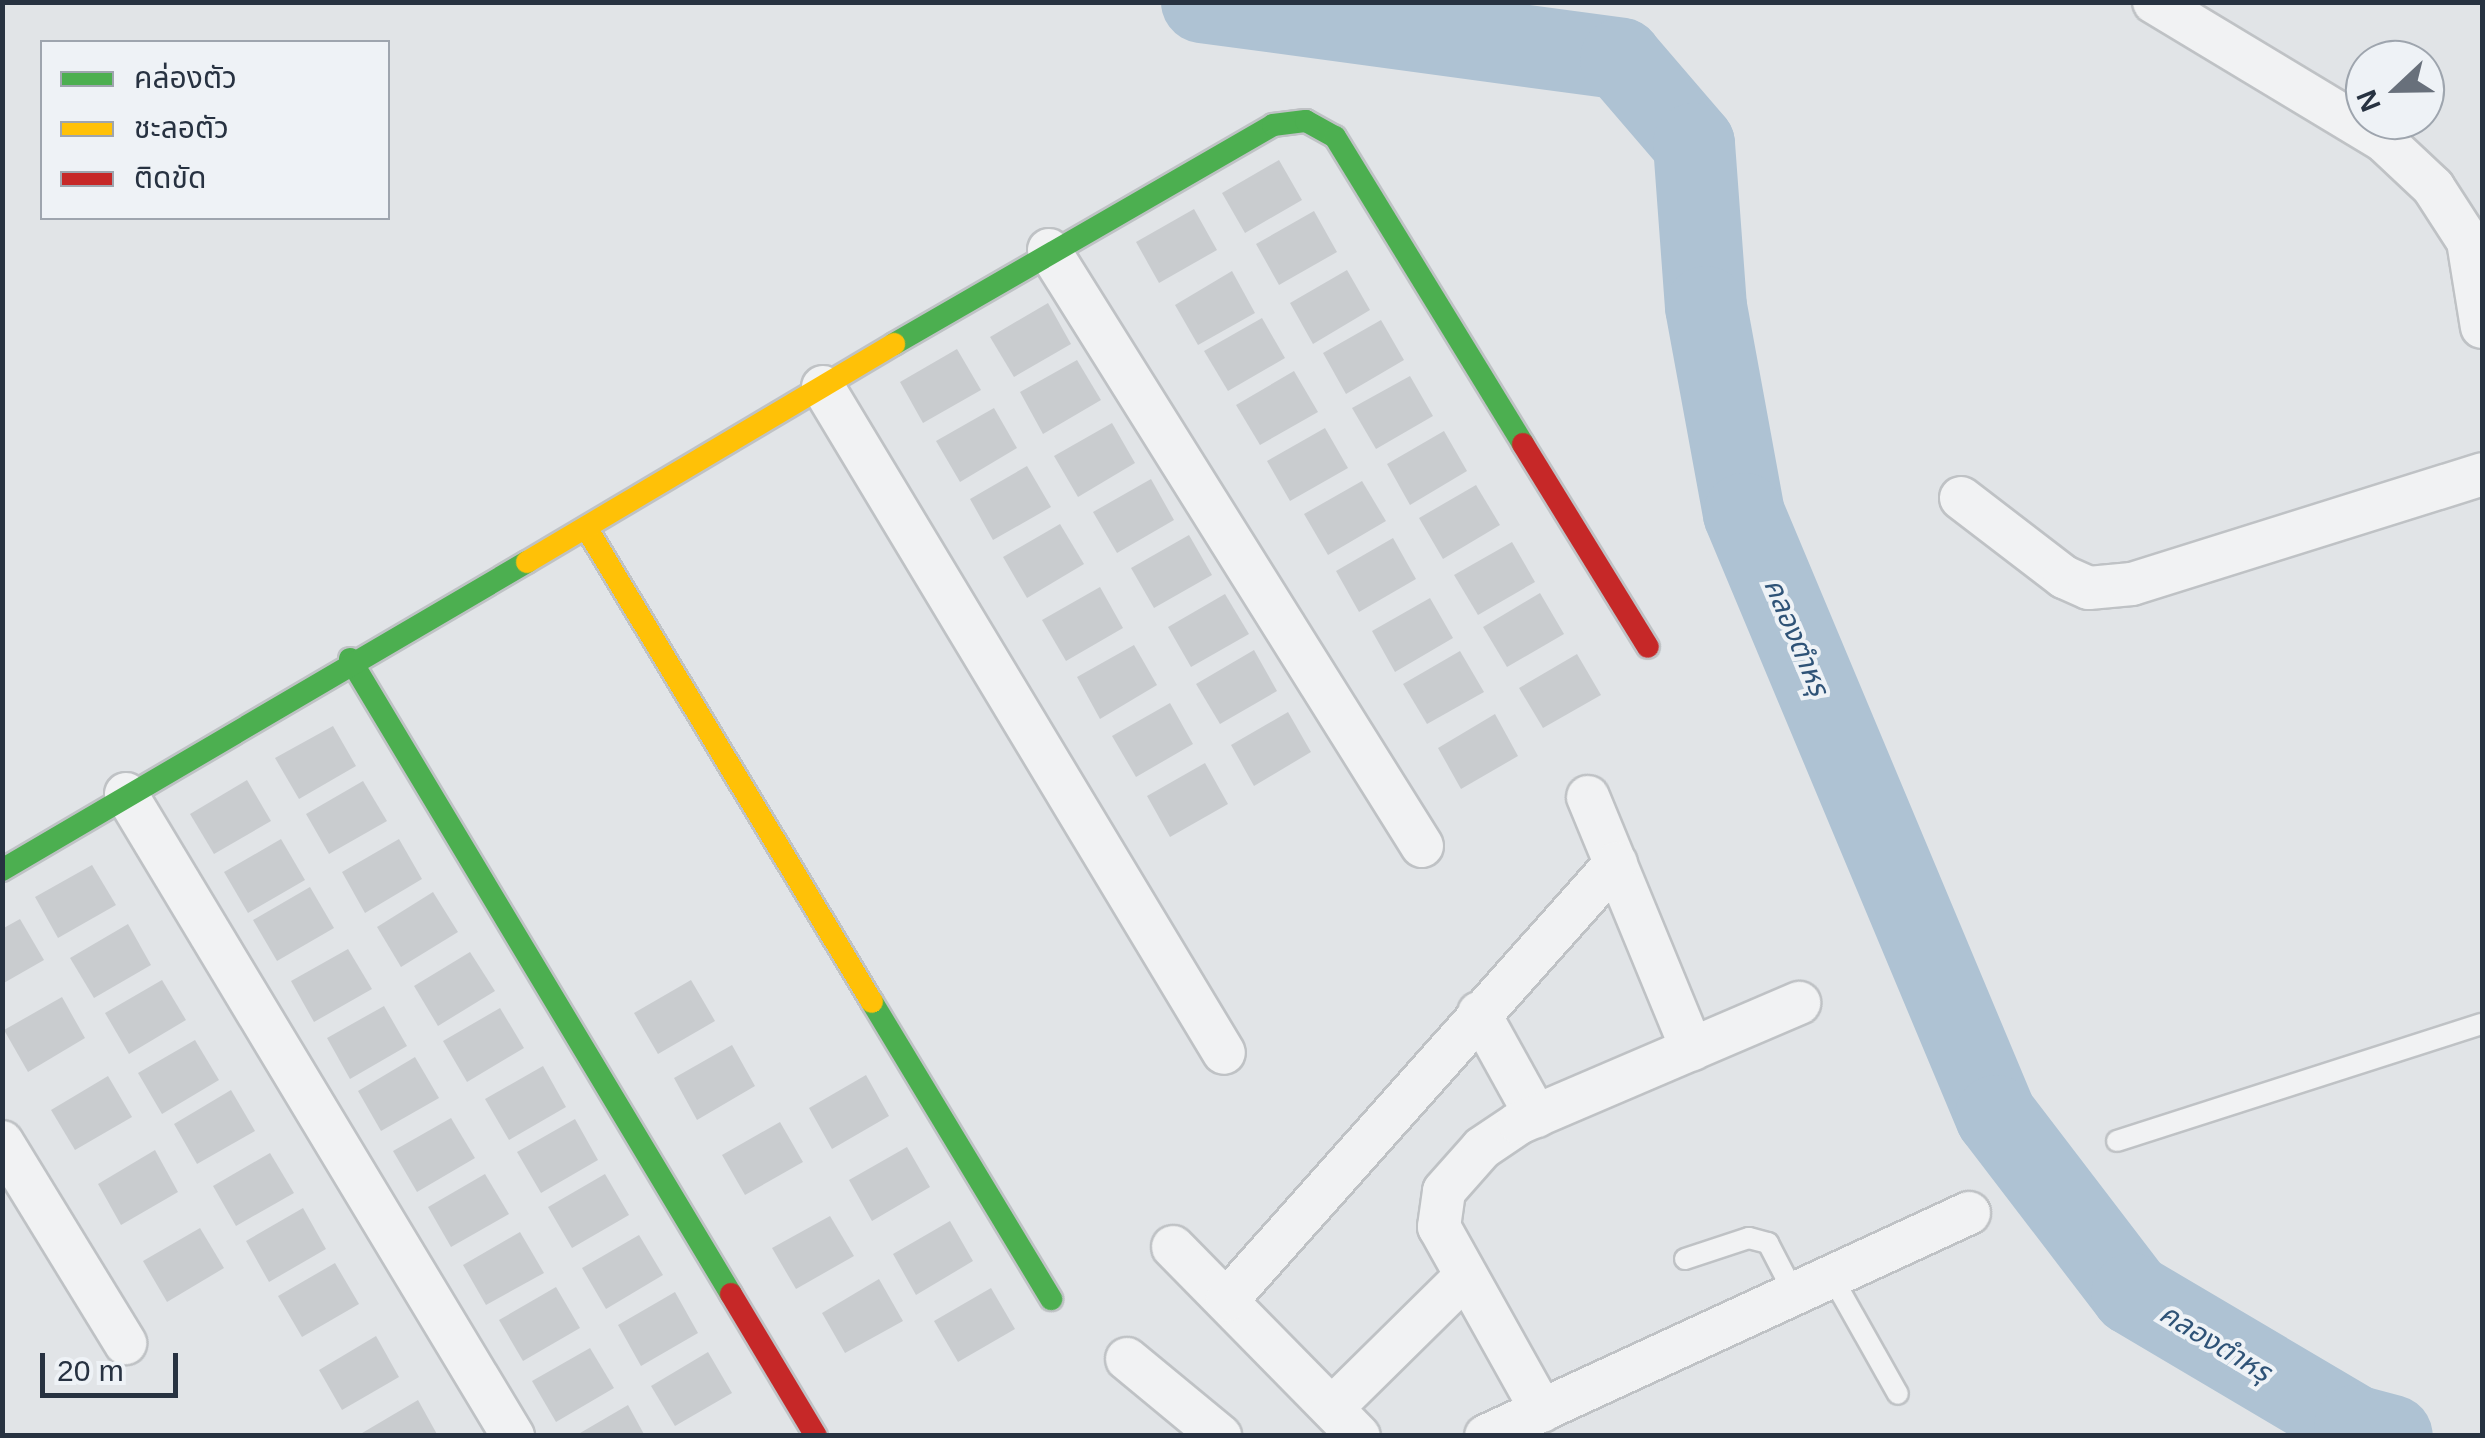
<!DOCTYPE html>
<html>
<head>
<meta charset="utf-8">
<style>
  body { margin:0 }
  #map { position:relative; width:2485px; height:1438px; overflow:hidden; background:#e1e4e7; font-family:Helvetica,"Noto Sans Thai",sans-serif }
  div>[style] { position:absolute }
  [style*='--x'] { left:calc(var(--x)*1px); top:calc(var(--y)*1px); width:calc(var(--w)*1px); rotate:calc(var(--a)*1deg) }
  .river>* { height:82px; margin:-41px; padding:0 41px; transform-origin:41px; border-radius:41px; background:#aec2d3 }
  .building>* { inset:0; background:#c9cccf }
  .roads { filter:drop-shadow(2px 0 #bfc2c5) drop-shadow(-2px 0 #bfc2c5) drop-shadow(0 2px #bfc2c5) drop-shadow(0 -2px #bfc2c5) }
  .lane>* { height:20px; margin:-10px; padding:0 10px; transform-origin:10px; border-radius:10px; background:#f1f2f3 }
  .street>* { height:42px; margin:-21px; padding:0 21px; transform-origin:21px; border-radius:21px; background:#f1f2f3 }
  .fast>* { height:22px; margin:-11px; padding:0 11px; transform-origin:11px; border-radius:11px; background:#4caf50 }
  .slow>* { height:22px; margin:-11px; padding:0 11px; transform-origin:11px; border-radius:11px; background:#ffc107 }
  .jam>* { height:22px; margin:-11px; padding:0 11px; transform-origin:11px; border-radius:11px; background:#c62828 }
  span { translate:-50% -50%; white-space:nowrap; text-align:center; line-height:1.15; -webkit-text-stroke:8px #eef2f6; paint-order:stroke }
  .water-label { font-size:28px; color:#2f5377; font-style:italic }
  .frame { position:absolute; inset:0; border:5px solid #273241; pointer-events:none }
  .legend { position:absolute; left:40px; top:40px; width:350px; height:180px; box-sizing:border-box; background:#eef2f6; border:2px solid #9ea5ae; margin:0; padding:12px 18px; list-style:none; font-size:30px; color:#273241 }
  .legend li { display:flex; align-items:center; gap:20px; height:50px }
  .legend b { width:50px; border:2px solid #9ea5ae }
  .north { position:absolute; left:2345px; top:40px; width:100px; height:100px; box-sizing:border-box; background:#eef2f6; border:2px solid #9ea5ae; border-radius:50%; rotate:248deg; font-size:28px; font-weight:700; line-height:40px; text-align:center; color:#273241 }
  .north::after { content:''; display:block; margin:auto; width:35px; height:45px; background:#68707b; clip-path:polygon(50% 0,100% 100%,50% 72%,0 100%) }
  .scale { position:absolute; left:40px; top:1353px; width:138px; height:45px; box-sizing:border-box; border:5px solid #273241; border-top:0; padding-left:12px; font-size:30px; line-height:35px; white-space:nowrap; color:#273241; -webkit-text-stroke:8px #eef2f6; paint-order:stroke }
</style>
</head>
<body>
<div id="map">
  <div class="river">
    <div style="--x:1202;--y:2;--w:423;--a:7.7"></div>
    <div style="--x:1621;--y:59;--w:112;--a:49.3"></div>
    <div style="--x:1694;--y:144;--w:163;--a:85.8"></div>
    <div style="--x:1706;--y:307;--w:210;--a:79.6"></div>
    <div style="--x:1744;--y:514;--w:653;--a:67.29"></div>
    <div style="--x:1996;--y:1116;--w:224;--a:52.6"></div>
    <div style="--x:2132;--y:1294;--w:259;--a:30.6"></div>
    <div style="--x:2355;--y:1426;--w:38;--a:15"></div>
  </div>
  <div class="building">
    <div style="clip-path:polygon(1279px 160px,1302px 200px,1245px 233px,1222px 193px)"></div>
    <div style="clip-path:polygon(1194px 209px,1217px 250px,1159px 283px,1136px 242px)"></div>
    <div style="clip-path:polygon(1314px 211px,1337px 252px,1279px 285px,1256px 244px)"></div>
    <div style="clip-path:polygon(1347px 270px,1370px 310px,1313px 344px,1290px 303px)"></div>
    <div style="clip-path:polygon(1232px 271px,1255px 313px,1198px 345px,1175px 305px)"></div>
    <div style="clip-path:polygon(1048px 303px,1071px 344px,1014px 377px,990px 337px)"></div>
    <div style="clip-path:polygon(1262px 318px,1285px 358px,1228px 391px,1204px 351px)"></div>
    <div style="clip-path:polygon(1381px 320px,1404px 360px,1346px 394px,1323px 353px)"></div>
    <div style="clip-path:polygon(957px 349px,981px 390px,923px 423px,900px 382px)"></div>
    <div style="clip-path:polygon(1077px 360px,1101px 400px,1043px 434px,1020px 392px)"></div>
    <div style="clip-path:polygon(1294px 371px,1318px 412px,1260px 445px,1236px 405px)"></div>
    <div style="clip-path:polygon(1410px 376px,1433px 416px,1376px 449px,1352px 408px)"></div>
    <div style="clip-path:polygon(994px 408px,1017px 448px,960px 482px,936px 441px)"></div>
    <div style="clip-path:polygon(1112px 423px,1135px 463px,1078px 497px,1054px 456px)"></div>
    <div style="clip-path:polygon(1325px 428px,1348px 468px,1290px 501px,1267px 461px)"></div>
    <div style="clip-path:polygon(1444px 431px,1467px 471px,1410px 505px,1387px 464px)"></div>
    <div style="clip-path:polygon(1027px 466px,1051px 507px,993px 540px,970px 499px)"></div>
    <div style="clip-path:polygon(1151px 479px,1174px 520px,1117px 553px,1093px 512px)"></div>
    <div style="clip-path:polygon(1362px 481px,1386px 521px,1328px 555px,1304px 514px)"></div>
    <div style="clip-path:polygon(1476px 485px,1500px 525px,1443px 559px,1419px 518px)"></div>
    <div style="clip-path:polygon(1060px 524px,1084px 564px,1027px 598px,1003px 557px)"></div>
    <div style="clip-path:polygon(1189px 535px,1212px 575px,1154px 608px,1131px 568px)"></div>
    <div style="clip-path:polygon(1393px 538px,1416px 579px,1359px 612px,1336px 571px)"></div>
    <div style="clip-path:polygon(1512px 542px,1535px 582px,1478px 615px,1454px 575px)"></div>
    <div style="clip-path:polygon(1100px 587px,1123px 628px,1066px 661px,1042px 620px)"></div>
    <div style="clip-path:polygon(1540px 593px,1564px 634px,1507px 667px,1483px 627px)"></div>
    <div style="clip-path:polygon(1225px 594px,1249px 634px,1191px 667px,1168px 627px)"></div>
    <div style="clip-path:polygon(1430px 598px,1453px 638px,1395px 672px,1372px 631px)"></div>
    <div style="clip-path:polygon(1134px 645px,1157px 685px,1100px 719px,1077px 677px)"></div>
    <div style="clip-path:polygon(1254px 650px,1277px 691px,1220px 724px,1196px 684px)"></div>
    <div style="clip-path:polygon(1460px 651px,1484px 692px,1427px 724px,1403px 684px)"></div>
    <div style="clip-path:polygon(1577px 654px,1601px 695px,1543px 728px,1519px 688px)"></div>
    <div style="clip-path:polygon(1170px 703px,1193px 744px,1136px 777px,1112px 736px)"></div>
    <div style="clip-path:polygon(1288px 712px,1311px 752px,1254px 786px,1231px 745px)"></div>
    <div style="clip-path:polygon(1495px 714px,1518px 756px,1461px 789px,1438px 748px)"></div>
    <div style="clip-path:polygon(333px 726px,356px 766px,299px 799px,275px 758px)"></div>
    <div style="clip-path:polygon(1205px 763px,1228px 804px,1170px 837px,1147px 796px)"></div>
    <div style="clip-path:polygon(247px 780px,271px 821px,214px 854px,190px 814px)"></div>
    <div style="clip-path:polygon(363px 781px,387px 821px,329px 854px,306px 814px)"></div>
    <div style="clip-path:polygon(281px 839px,305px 880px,248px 913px,224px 872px)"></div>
    <div style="clip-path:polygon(399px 839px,422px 879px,365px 913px,342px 872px)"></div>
    <div style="clip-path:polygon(92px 865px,116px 905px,58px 938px,35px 897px)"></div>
    <div style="clip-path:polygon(310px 887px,334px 928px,277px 961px,253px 920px)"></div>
    <div style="clip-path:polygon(433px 892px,458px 932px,401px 967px,377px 927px)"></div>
    <div style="clip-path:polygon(20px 919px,44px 960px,2px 984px,2px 929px)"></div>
    <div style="clip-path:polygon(128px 924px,151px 965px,94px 998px,70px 958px)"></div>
    <div style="clip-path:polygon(348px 949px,372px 989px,314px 1022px,291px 981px)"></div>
    <div style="clip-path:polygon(470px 952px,495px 991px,438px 1026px,414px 986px)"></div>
    <div style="clip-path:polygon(162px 980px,186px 1020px,129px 1054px,105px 1013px)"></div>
    <div style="clip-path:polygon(691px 980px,715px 1021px,658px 1054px,634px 1013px)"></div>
    <div style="clip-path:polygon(62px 997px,85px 1038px,28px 1072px,4px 1030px)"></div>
    <div style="clip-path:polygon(384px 1006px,407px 1046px,350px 1079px,327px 1038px)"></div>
    <div style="clip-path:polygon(500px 1008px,524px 1048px,467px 1082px,443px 1041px)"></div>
    <div style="clip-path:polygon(195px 1040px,219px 1080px,162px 1114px,138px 1073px)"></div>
    <div style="clip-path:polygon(732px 1045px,755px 1086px,697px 1120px,674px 1078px)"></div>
    <div style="clip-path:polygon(415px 1057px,439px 1098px,381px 1131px,358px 1091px)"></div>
    <div style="clip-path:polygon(543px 1066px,566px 1107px,509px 1140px,485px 1099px)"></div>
    <div style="clip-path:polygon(866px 1075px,889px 1116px,832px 1149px,809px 1108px)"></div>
    <div style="clip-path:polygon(108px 1076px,132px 1117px,75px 1150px,51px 1110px)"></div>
    <div style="clip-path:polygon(231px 1090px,255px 1131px,197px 1164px,174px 1124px)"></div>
    <div style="clip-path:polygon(451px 1118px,475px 1158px,417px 1192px,393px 1151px)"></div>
    <div style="clip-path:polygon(575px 1119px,598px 1160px,541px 1193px,517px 1152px)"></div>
    <div style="clip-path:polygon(780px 1122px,803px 1162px,745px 1195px,722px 1155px)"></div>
    <div style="clip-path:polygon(907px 1147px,930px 1187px,872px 1221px,849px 1180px)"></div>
    <div style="clip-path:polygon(155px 1150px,178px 1192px,121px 1225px,98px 1184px)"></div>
    <div style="clip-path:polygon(270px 1153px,294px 1193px,236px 1226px,213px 1186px)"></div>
    <div style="clip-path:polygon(485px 1174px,509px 1214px,451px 1247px,428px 1207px)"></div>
    <div style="clip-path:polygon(605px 1174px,629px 1215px,572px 1248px,548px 1207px)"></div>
    <div style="clip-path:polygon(303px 1208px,326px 1249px,269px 1282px,246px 1241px)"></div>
    <div style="clip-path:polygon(830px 1216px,854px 1256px,796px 1289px,772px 1248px)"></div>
    <div style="clip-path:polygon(950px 1221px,973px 1261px,916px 1295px,893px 1254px)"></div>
    <div style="clip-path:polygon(200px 1228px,224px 1268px,167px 1302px,143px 1261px)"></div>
    <div style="clip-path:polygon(520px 1232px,544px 1273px,486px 1305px,463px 1265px)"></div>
    <div style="clip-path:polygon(639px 1235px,663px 1275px,606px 1309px,582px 1268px)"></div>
    <div style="clip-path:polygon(335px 1263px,359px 1304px,302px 1337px,278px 1296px)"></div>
    <div style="clip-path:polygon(879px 1279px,903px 1321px,845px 1353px,822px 1313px)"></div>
    <div style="clip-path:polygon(556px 1287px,580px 1328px,523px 1361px,499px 1320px)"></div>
    <div style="clip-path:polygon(991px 1288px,1015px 1329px,958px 1362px,934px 1321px)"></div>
    <div style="clip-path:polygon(675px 1292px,698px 1333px,641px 1366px,618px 1325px)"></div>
    <div style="clip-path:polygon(376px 1336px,399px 1377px,342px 1410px,319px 1370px)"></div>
    <div style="clip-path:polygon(590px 1348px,614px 1388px,556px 1422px,532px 1381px)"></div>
    <div style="clip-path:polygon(708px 1352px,732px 1393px,675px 1426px,651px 1386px)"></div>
    <div style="clip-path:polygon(418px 1400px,438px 1436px,357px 1436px)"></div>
    <div style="clip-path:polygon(628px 1405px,645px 1436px,575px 1436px)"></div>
  </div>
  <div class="roads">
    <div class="lane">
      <div style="--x:2117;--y:1141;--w:383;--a:-17.8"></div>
      <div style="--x:1685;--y:1259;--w:67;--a:-18.2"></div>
      <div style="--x:1749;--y:1238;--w:20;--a:15"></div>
      <div style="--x:1768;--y:1243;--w:59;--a:62.6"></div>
      <div style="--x:1832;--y:1277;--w:134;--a:60.6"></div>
    </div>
    <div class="street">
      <div style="--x:2154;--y:2;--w:267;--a:31.1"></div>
      <div style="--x:2383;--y:140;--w:69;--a:43.2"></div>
      <div style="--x:2433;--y:187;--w:64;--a:57.1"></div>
      <div style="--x:2468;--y:241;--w:87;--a:80.8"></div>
      <div style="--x:1049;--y:250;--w:703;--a:57.96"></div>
      <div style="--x:823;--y:387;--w:777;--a:58.95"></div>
      <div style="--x:1961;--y:498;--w:130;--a:37.5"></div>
      <div style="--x:2064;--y:577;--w:27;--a:24"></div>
      <div style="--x:2089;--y:588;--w:43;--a:-5.3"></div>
      <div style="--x:2132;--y:584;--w:367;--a:-17.4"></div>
      <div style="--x:126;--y:794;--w:750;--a:58.92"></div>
      <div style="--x:1588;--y:797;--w:273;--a:67.6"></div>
      <div style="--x:1479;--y:1013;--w:118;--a:61"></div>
      <div style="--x:2;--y:1142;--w:236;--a:58.5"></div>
      <div style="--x:1173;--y:1247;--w:265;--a:45.5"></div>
      <div style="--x:1227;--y:1300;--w:585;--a:-48.33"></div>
      <div style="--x:1127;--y:1359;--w:121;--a:39.6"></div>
      <div style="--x:1332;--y:1408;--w:188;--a:-44.6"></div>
      <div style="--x:1542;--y:1411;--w:211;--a:-119.2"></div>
      <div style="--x:1439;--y:1227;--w:36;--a:-82"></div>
      <div style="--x:1444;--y:1191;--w:57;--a:-48.5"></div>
      <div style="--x:1482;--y:1148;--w:45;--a:-34"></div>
      <div style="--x:1519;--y:1123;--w:305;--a:-23.2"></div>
      <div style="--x:1486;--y:1436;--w:532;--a:-24.78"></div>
    </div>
    <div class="fast">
      <div style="--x:894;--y:344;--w:438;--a:-30"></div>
      <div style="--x:1273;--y:125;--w:33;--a:-7"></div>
      <div style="--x:1306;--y:121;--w:33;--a:29"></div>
      <div style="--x:1335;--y:137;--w:360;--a:58.5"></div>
      <div style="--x:350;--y:659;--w:741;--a:59.04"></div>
      <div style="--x:2;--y:870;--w:609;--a:-30.4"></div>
      <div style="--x:872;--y:1002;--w:347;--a:58.9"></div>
    </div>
    <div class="slow">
      <div style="--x:587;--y:529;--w:552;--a:58.93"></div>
      <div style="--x:527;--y:562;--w:427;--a:-30.7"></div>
    </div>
    <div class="jam">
      <div style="--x:1523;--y:444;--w:238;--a:58.4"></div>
      <div style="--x:731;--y:1294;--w:165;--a:59.1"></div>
    </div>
  </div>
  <div class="water-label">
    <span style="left:1796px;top:637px;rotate:67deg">คลองตำหรุ</span>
    <span style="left:2215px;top:1343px;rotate:31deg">คลองตำหรุ</span>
  </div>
  <div class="frame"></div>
  <ul class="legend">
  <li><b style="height:12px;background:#4caf50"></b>คล่องตัว</li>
  <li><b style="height:12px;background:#ffc107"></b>ชะลอตัว</li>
  <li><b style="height:12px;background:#c62828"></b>ติดขัด</li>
  </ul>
  <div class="north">N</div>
  <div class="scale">20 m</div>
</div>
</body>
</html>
